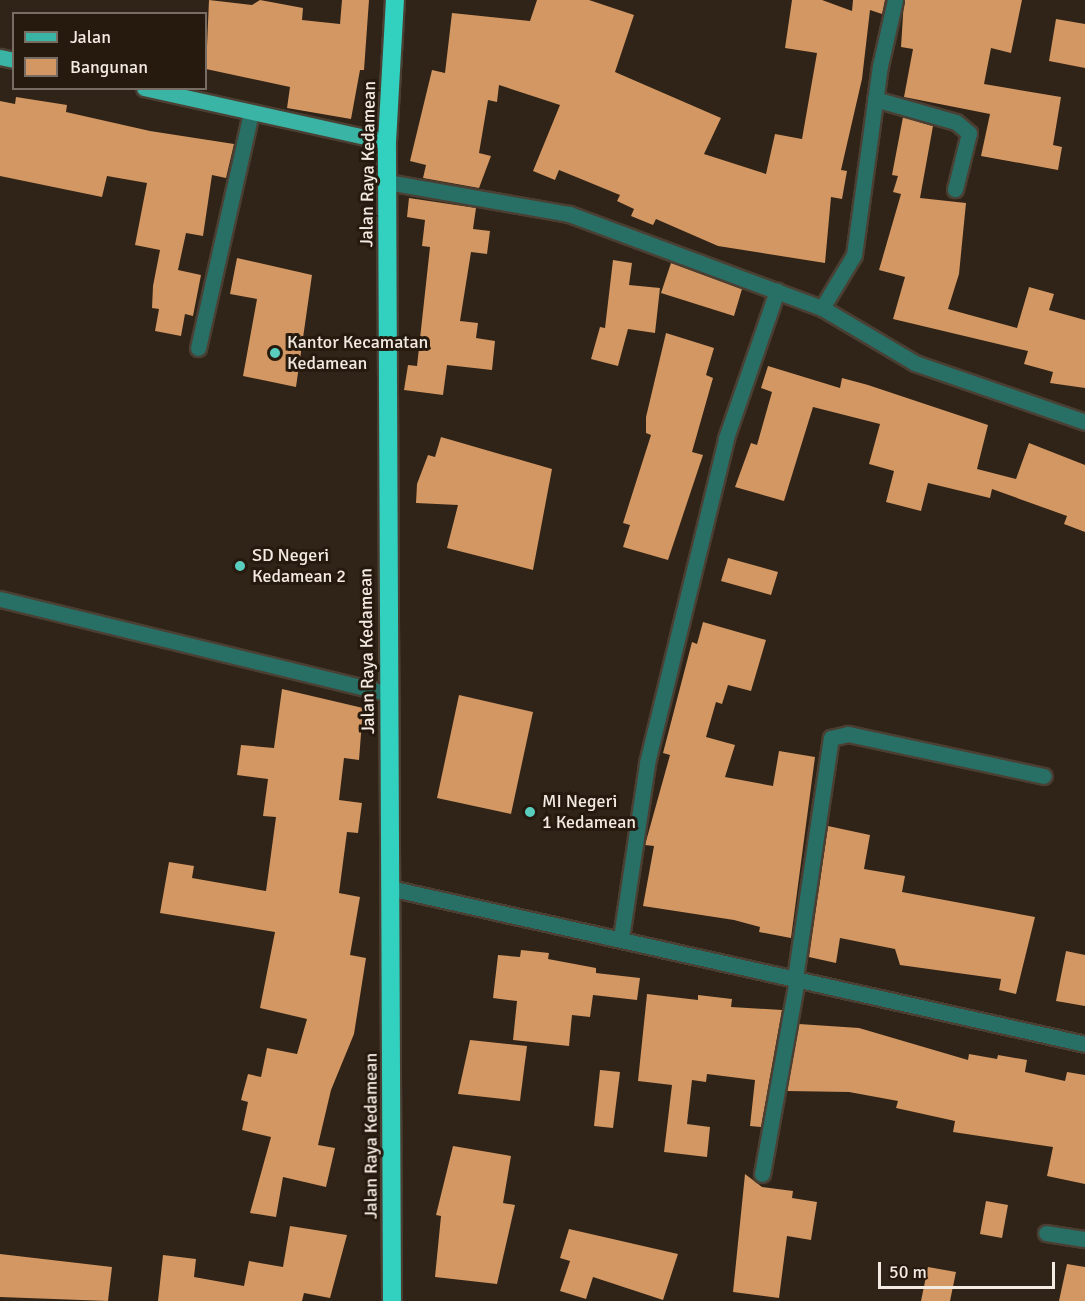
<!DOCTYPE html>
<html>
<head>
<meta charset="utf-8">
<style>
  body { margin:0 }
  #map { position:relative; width:1085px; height:1301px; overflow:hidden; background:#302317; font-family:Signika,sans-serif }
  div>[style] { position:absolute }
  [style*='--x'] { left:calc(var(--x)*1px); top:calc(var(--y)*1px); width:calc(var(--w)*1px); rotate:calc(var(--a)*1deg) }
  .building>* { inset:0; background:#d29762 }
  .roads { filter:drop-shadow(2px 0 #4b3f33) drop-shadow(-2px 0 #4b3f33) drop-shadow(0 2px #4b3f33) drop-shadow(0 -2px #4b3f33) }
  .minor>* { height:15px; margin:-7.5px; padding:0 7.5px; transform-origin:7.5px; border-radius:7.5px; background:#286f66 }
  .major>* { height:15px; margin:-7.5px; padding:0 7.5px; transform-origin:7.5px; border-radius:7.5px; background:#39b4a5 }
  .highway>* { height:18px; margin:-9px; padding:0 9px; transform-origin:9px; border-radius:9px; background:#32d0be }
  .dots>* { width:16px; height:16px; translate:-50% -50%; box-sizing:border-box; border:3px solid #26190e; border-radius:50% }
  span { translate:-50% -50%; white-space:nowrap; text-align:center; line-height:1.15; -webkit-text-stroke:6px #26190e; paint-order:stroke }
  .street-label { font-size:18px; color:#f3eae2 }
  .poi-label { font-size:18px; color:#f3eae2 }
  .left { translate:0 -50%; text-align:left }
  .legend { position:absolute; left:12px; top:12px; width:195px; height:78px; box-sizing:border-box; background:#26190e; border:2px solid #786d63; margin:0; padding:8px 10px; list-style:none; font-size:18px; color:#f3eae2 }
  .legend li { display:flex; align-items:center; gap:12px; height:30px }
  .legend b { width:30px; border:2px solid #786d63 }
  .scale { position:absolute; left:878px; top:1262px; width:177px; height:27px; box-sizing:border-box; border:3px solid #f3eae2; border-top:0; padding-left:8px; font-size:18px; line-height:21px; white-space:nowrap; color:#f3eae2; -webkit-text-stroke:4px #26190e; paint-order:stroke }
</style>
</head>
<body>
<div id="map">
  <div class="building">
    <div style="clip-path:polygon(209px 0,252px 5px,260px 0,303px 8px,302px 20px,340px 24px,342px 0,369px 0,364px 70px,360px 70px,351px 119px,287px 108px,290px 87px,206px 69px)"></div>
    <div style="clip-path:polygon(537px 0,589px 0,634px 15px,615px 72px,721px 118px,704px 154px,766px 174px,775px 134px,802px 139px,817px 53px,785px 48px,792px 0,822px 0,852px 11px,853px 0,885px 0,882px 14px,870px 10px,862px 79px,841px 170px,847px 171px,842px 199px,831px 197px,825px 263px,718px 246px,656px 219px,653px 225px,631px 216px,634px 209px,617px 201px,620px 195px,559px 170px,555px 180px,533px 171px,560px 105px,499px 85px,497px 102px,488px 100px,479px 153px,491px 156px,479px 188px,423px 178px,426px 165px,410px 161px,432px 70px,445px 73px,452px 13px,530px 21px)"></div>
    <div style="clip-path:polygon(904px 0,1022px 0,1011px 53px,991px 48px,984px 84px,1061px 97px,1053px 145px,1062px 147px,1058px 170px,981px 156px,990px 114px,904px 97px,913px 49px,901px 47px)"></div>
    <div style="clip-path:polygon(1056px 19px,1085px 24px,1085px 68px,1049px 61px)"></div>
    <div style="clip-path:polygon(16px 97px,67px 105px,66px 112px,150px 131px,234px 144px,226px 178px,212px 175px,203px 236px,186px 233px,178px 270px,201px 275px,193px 316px,185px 314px,181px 336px,155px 331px,159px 309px,152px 308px,153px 286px,160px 250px,135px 245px,147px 183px,107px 176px,102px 197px,0 176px,0 101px,15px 104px)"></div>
    <div style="clip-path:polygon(903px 117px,933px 126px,920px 198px,966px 203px,959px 274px,948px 309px,1017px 328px,1029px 287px,1054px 294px,1049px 310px,1085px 320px,1085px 388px,1050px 383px,1053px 372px,1024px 364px,1028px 351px,893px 319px,905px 277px,879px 270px,901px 194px,893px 192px,898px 176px,892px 175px)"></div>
    <div style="clip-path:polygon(409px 198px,476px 208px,473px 229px,490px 231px,487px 254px,471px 252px,460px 321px,478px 323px,476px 338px,495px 341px,492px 370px,447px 365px,443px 395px,404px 390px,408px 365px,417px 366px,430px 247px,422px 246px,425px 220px,407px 217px)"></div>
    <div style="clip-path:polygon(237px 258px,312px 275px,296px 387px,243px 376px,257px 299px,230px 294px)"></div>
    <div style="clip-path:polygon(613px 260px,632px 263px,629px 285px,660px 288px,655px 333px,628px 329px,618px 366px,591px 359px,600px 327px,605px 328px)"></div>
    <div style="clip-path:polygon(671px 263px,742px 289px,734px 316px,661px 293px)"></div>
    <div style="clip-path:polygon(666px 333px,714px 348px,706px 375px,713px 378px,692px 452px,703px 455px,668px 560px,623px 547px,630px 525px,623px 523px,651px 435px,646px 433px,646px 417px)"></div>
    <div style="clip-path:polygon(768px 366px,840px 388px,842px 378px,868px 385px,988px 425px,977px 469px,1016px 479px,1029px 443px,1085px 465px,1085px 532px,1064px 524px,1067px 516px,992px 489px,990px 498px,928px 483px,921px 511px,886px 502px,894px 471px,869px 464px,880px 424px,813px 407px,784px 501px,735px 487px,751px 443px,757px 445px,772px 392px,761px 388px)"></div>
    <div style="clip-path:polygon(441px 437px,552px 469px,533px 570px,447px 548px,458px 505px,416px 503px,417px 484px,428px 455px,435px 457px)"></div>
    <div style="clip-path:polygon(728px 558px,778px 572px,771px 595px,721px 581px)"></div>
    <div style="clip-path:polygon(703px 622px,766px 640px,751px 691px,728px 685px,722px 704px,716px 702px,706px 737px,735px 745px,725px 777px,773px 786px,779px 751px,815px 757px,791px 938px,759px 932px,760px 927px,734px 920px,643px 906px,654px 846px,645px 845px,670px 755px,663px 753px,692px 642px,697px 644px)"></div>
    <div style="clip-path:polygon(282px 689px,363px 708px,359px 760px,344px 758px,339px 800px,362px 803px,358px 833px,347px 832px,339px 893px,360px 897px,350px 955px,366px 958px,354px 1034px,331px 1090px,318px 1145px,335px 1148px,326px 1187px,283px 1177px,276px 1217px,250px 1213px,271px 1137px,242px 1130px,248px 1102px,241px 1100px,248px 1074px,261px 1077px,267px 1048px,297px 1054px,307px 1019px,260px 1008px,275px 932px,160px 913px,169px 862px,194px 866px,192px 878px,266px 891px,276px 817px,263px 816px,268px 779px,237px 775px,241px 745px,274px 748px)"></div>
    <div style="clip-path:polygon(459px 695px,533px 712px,511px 814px,437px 798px)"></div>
    <div style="clip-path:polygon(828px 826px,870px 835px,864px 869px,905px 876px,902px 892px,1035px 917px,1016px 994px,999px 990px,1001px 979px,900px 965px,895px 949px,840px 938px,836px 963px,809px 957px)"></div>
    <div style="clip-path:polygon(521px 950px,549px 953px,548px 959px,596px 968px,596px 973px,640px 978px,637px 1000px,593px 995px,590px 1017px,572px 1015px,569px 1046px,513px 1040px,517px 1001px,493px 998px,498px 955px,520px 957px)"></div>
    <div style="clip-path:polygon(1066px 951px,1085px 955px,1085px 1006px,1056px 1001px)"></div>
    <div style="clip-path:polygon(647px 994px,698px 1000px,698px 995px,732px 999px,731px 1007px,782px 1010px,761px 1127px,750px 1126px,755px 1080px,707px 1074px,706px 1082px,692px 1080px,687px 1124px,710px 1127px,707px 1157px,664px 1152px,672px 1085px,638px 1081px)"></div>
    <div style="clip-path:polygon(799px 1024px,859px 1028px,968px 1060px,969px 1054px,997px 1059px,998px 1055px,1027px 1060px,1025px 1072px,1065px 1081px,1067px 1072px,1085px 1075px,1085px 1184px,1047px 1176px,1053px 1147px,953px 1132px,955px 1121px,896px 1108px,898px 1101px,849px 1092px,787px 1091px)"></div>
    <div style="clip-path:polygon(470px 1040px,527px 1046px,520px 1101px,458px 1094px)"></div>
    <div style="clip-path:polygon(600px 1070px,620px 1072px,613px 1128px,594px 1126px)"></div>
    <div style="clip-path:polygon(453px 1146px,511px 1156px,503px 1203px,515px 1205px,497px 1284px,435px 1277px,441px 1216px,436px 1215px)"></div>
    <div style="clip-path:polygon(745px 1174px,762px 1187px,793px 1191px,792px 1198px,817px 1202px,811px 1240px,787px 1236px,779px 1298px,733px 1292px)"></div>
    <div style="clip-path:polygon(986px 1201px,1008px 1205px,1002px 1238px,980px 1234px)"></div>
    <div style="clip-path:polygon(290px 1226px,347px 1235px,330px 1298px,304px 1293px,302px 1301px,158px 1301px,163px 1255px,196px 1259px,194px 1277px,244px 1286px,249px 1261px,283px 1267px)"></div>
    <div style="clip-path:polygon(569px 1229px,678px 1254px,663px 1300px,593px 1277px,586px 1299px,560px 1291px,570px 1261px,560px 1258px)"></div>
    <div style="clip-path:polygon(0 1254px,112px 1267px,108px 1301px,0 1297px)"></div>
    <div style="clip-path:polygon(1067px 1264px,1085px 1267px,1085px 1301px,1059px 1301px)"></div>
    <div style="clip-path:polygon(928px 1267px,956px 1272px,950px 1301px,921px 1301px)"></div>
  </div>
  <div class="roads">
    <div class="minor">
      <div style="--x:875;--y:99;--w:84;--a:15.9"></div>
      <div style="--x:956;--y:122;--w:17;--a:40"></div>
      <div style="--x:969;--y:133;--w:58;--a:104"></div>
      <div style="--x:387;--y:182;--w:185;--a:10"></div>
      <div style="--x:569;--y:214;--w:270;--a:20.4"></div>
      <div style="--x:822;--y:308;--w:108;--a:30.6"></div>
      <div style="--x:915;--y:363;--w:180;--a:19.1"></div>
      <div style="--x:822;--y:308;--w:62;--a:-58.9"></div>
      <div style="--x:854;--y:255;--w:191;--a:-82.2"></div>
      <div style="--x:880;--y:66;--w:68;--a:-77.2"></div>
      <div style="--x:198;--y:348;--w:242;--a:-77.3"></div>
      <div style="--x:0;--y:599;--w:400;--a:13.7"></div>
      <div style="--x:394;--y:889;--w:708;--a:12.64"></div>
      <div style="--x:621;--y:938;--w:177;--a:-81.5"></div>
      <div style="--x:647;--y:763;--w:334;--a:-76.3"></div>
      <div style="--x:726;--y:438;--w:156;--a:-70.9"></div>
      <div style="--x:795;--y:978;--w:243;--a:-81.5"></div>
      <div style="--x:831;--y:738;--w:17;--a:-13"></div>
      <div style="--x:848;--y:734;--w:200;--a:12.1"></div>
      <div style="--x:762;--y:1174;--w:198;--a:-79.8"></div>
      <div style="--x:1046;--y:1233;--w:39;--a:9"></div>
    </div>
    <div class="major">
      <div style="--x:0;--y:57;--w:14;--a:12"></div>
      <div style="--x:144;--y:88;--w:249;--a:12.5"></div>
    </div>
    <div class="highway">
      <div style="--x:392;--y:1301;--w:1159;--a:-90.25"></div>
      <div style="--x:387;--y:142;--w:142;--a:-86.8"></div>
    </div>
  </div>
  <div class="dots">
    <div style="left:275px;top:353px;background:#59cebf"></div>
    <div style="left:240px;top:566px;background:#59cebf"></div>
    <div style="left:530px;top:812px;background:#59cebf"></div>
  </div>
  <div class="street-label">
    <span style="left:368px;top:164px;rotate:-89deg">Jalan Raya Kedamean</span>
    <span style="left:367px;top:651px;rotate:-91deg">Jalan Raya Kedamean</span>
    <span style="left:371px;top:1136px;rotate:-90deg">Jalan Raya Kedamean</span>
  </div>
  <div class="poi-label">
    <span class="left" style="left:287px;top:353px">Kantor Kecamatan<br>Kedamean</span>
    <span class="left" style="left:252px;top:566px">SD Negeri<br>Kedamean 2</span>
    <span class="left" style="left:542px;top:812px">MI Negeri<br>1 Kedamean</span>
  </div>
  <ul class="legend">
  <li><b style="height:8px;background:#39b4a5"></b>Jalan</li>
  <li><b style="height:16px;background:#d29762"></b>Bangunan</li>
  </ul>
  <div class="scale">50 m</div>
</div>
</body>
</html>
